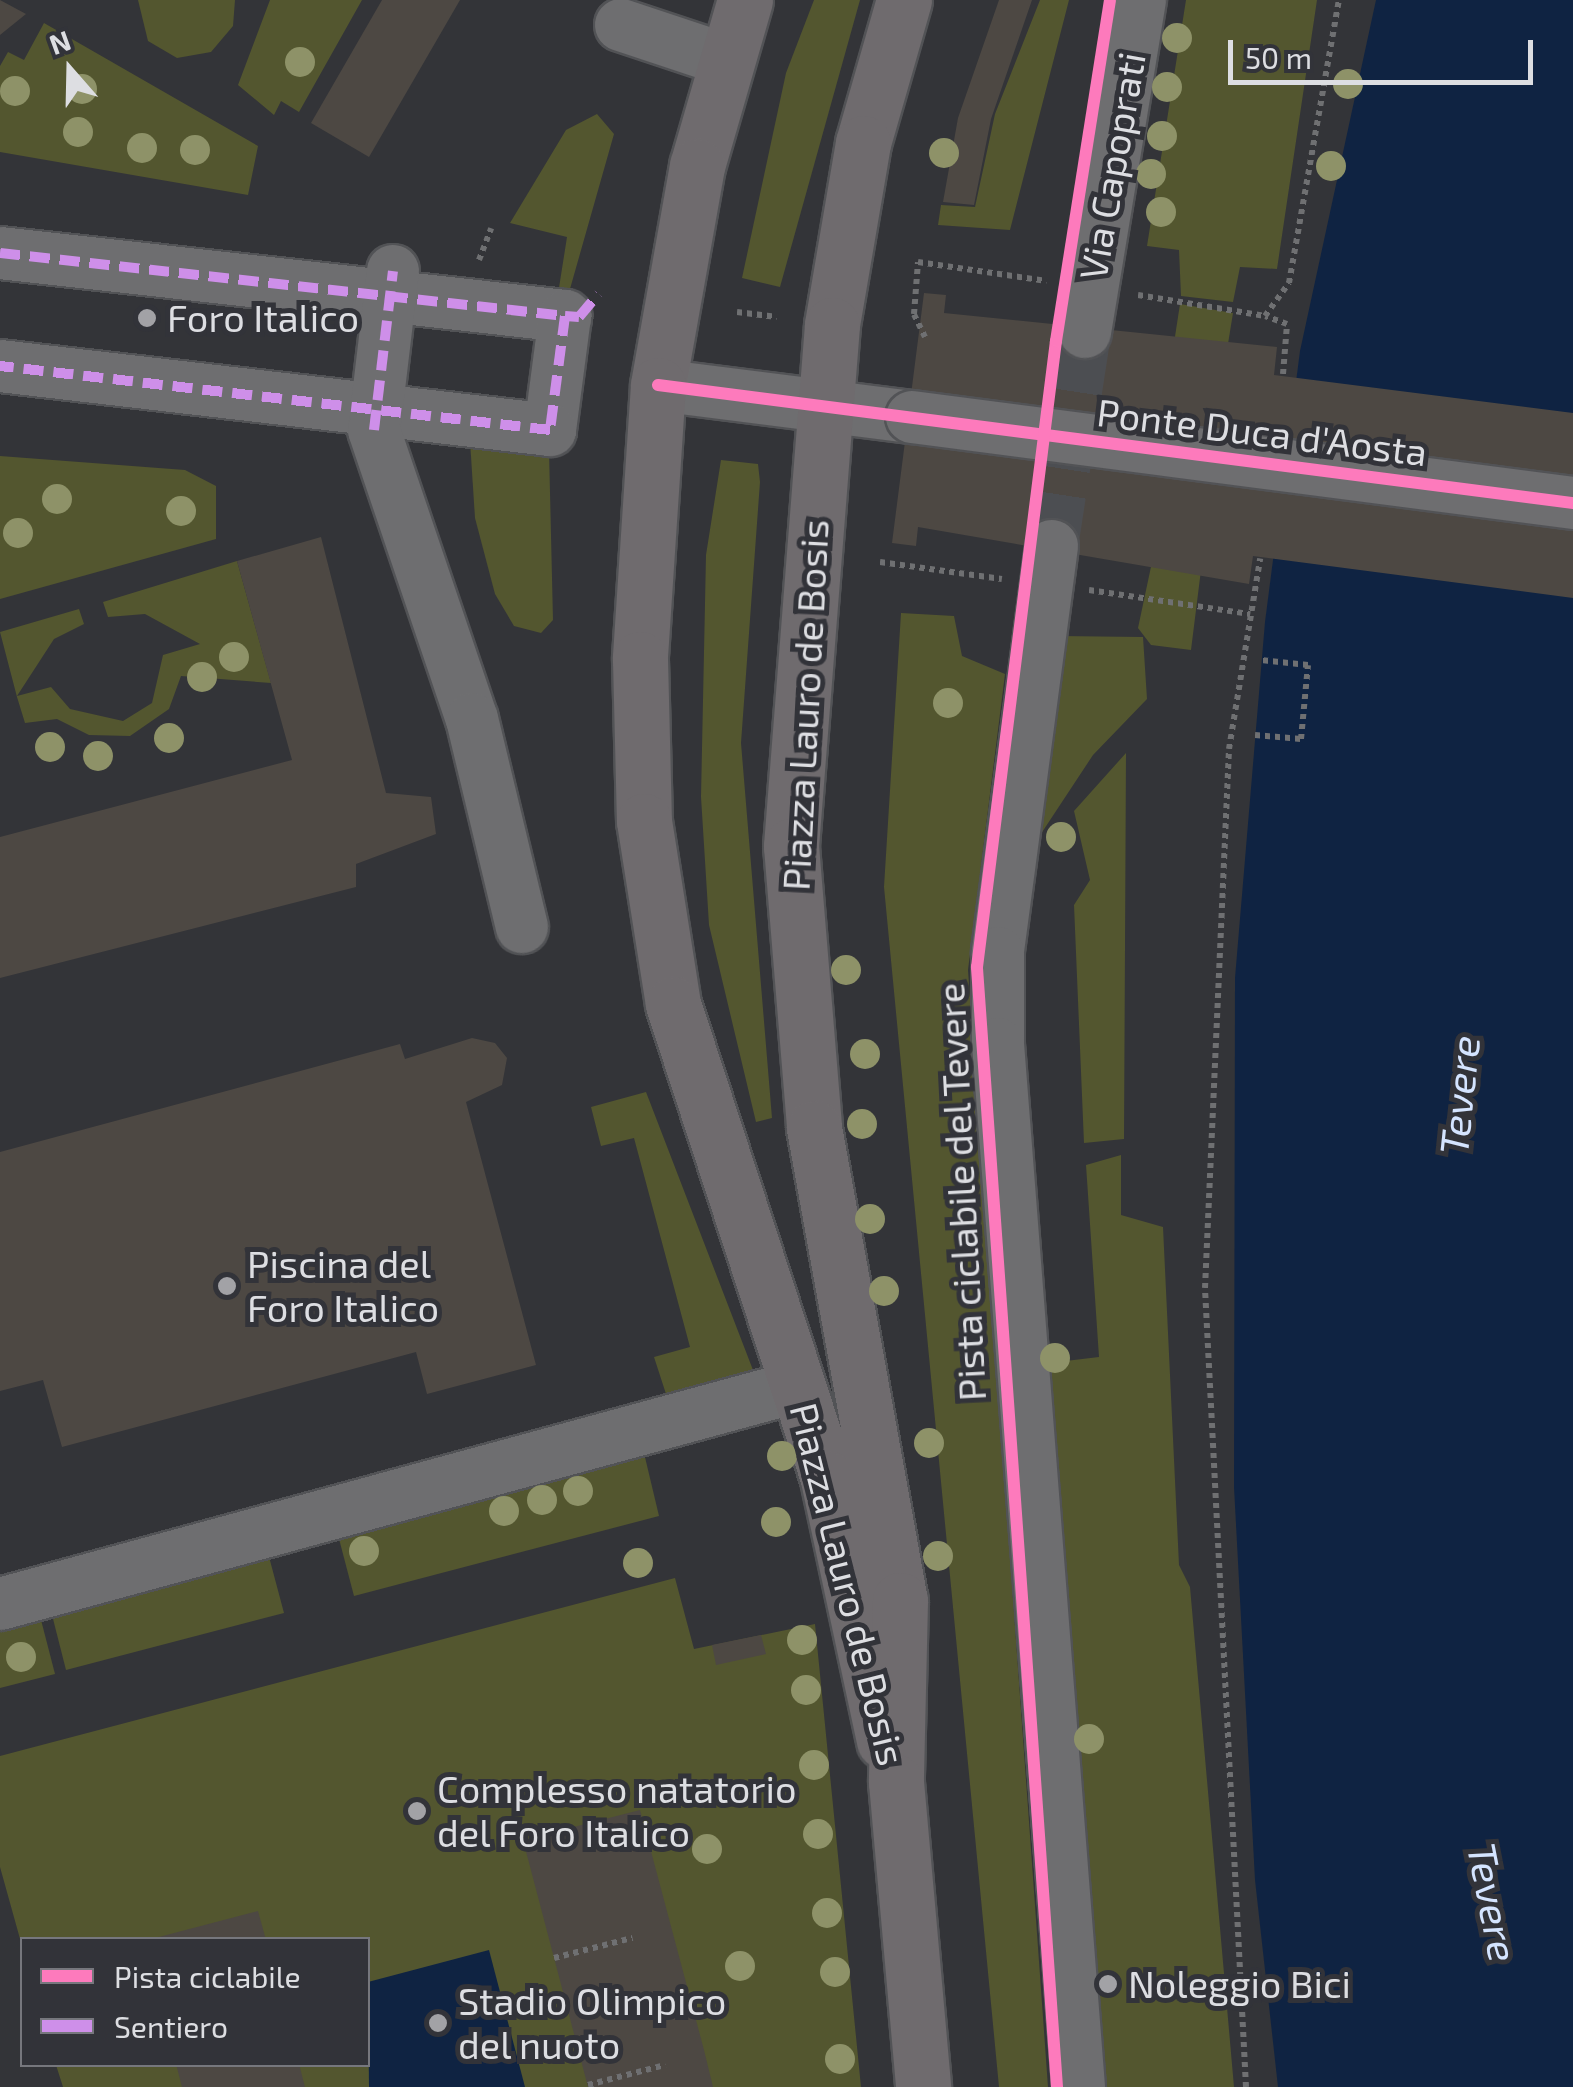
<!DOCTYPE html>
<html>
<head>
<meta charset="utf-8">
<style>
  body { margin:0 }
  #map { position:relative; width:1573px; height:2087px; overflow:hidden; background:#333438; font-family:"Exo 2",sans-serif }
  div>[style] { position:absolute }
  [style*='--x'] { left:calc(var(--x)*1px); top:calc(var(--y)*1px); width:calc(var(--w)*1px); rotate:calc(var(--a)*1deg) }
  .green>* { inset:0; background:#53562f }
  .water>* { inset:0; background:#0f2342 }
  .building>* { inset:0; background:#4d4843 }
  .minor-tunnel>* { height:52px; margin-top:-26px; transform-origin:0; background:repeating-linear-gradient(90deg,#4c4e52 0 52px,transparent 0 78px) }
  .path>* { height:6px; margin-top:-3px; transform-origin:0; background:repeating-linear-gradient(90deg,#6f7072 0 5px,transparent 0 10px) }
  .roads { filter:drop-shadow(2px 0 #525356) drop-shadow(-2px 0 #525356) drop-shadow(0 2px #525356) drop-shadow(0 -2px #525356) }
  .minor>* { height:52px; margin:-26px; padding:0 26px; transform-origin:26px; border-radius:26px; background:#6e6e70 }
  .major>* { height:55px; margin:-27.5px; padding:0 27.5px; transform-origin:27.5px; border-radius:27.5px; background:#6f6b6e }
  .bridges { filter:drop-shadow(2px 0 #525356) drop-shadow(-2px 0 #525356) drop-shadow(0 2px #525356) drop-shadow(0 -2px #525356) }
  .minor-bridge>* { height:52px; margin:-26px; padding:0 26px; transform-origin:26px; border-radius:26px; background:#6e6e70 }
  .quiet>* { height:10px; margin-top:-5px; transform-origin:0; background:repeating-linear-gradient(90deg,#ce8fe9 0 20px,transparent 0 30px) }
  .cycleway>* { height:12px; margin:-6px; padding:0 6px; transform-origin:6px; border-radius:6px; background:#fd7abc }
  .trees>* { width:30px; height:30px; margin:-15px; border-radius:50%; background:#8e9268 }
  .dots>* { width:28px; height:28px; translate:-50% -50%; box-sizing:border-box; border:5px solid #323339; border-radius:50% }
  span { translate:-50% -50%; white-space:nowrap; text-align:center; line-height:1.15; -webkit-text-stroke:10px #323339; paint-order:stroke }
  .street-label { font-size:38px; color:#dddee2 }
  .poi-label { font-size:38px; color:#dddee2 }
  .left { translate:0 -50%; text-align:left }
  .water-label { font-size:40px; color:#d4e4ff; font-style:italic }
  .legend { position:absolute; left:20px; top:1937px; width:350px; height:130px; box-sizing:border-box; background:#323339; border:2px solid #76777d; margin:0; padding:12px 18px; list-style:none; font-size:30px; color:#dddee2 }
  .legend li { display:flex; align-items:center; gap:20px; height:50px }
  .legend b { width:50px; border:2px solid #76777d }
  .north { position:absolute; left:20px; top:20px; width:100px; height:100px; -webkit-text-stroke:8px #323339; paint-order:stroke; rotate:340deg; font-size:28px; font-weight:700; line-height:40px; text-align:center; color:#dddee2 }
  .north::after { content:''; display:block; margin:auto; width:35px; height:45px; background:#dddee2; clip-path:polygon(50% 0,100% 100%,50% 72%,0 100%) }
  .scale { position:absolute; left:1228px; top:40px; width:305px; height:45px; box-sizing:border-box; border:5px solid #dddee2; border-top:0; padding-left:12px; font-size:30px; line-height:35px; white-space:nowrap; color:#dddee2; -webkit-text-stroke:8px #323339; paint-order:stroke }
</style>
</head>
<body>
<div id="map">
  <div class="green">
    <div style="clip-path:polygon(138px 0,235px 0,233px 26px,211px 52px,177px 58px,148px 41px)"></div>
    <div style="clip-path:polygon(270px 0,362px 0,299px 112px,281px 101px,274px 115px,238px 85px)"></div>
    <div style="clip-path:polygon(814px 0,860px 0,780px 287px,742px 278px,786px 73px)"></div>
    <div style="clip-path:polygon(1040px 0,1069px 0,1010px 230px,938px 225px,941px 205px,975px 207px,995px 114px)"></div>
    <div style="clip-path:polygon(1186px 0,1317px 0,1277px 269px,1240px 267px,1233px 302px,1181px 296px,1179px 250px,1147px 246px)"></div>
    <div style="clip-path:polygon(44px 23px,258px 146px,248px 195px,0 152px,0 66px,8px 52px,24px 60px)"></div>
    <div style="clip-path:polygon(597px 114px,614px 134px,568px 296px,558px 294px,567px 237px,510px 223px,566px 130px)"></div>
    <div style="clip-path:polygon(1180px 304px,1233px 313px,1227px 350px,1174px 343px)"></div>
    <div style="clip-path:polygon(470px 441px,549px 450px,553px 620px,541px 633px,514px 626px,495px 594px,475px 518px)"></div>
    <div style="clip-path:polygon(0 456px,185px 470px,216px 486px,216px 539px,0 599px)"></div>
    <div style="clip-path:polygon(721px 460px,758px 464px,760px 482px,741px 743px,772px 1118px,756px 1122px,709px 925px,701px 797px,706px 555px)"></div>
    <div style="clip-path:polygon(237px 561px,271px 683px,181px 676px,169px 709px,130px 736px,89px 735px,57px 719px,25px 723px,17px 697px,0 632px,79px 609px,84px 624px,54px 639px,17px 696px,51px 687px,70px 709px,123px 721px,152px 703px,163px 655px,200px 644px,145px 614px,108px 617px,103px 602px)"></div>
    <div style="clip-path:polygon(1152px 562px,1201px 570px,1191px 650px,1151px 645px,1138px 628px)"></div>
    <div style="clip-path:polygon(901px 613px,954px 616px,962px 656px,1005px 674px,968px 970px,1048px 2087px,999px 2087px,884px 887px)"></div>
    <div style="clip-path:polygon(1058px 636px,1143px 637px,1147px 699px,1093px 755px,1029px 852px)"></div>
    <div style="clip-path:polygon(1126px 753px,1124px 1139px,1084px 1143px,1074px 905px,1090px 880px,1074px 811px)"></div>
    <div style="clip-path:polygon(646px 1092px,753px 1370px,666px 1394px,654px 1357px,690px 1347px,634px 1138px,601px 1146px,591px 1107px)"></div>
    <div style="clip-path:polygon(1121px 1155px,1121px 1215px,1163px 1227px,1179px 1565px,1190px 1587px,1234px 2087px,1087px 2087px,1032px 1365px,1099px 1357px,1086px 1165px)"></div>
    <div style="clip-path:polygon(644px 1453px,659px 1516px,354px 1596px,338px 1535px)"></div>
    <div style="clip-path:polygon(268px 1553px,284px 1613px,66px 1670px,51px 1611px)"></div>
    <div style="clip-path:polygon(675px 1578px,694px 1649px,815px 1624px,861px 2087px,63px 2087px,56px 2065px,368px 2064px,368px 1940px,22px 1946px,0 1867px,0 1756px)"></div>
    <div style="clip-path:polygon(40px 1616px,55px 1674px,0 1688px,0 1626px)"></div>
  </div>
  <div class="water">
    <div style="clip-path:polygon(1376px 0,1573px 0,1573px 2087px,1278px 2087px,1255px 1880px,1234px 1487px,1235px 978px,1265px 622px,1300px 351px)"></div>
    <div style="clip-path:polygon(489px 1950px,525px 2087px,369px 2087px,368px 1982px)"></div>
  </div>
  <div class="building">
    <div style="clip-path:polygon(0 0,26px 14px,0 35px)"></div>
    <div style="clip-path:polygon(382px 0,460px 0,369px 157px,311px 123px)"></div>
    <div style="clip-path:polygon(999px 0,1032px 0,991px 119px,974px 205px,943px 202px,958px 118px)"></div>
    <div style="clip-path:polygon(924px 293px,946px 295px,944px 313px,1277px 347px,1274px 375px,1573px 413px,1573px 598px,1253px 556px,1249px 584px,918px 527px,916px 546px,892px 543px)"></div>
    <div style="clip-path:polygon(321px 537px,386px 793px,431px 797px,436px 834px,356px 864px,356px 887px,0 978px,0 837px,292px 760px,237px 561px)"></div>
    <div style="clip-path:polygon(472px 1038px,495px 1043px,507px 1058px,502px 1085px,466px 1102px,536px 1365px,427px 1394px,416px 1352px,62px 1447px,43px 1380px,0 1391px,0 1152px,400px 1044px,405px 1059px)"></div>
    <div style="clip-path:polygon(761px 1635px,766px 1654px,716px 1665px,712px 1645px)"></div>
    <div style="clip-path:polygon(640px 1810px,704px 2050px,713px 2087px,588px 2087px,523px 1840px)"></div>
    <div style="clip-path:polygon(258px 1911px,266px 1940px,155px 1940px,155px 1938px)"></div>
    <div style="clip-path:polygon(176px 2064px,299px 2064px,305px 2087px,182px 2087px)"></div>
  </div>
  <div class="minor-tunnel">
    <div style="--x:1052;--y:546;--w:217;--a:-81.2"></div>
  </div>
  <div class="path">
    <div style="--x:479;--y:260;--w:34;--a:-69"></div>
    <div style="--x:1138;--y:295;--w:129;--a:9.4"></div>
    <div style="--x:737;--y:312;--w:40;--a:7.1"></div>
    <div style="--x:925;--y:337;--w:25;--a:-116"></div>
    <div style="--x:914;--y:314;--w:52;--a:-85.6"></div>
    <div style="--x:918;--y:262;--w:130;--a:8.4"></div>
    <div style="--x:1283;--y:374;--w:50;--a:-85.4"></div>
    <div style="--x:1287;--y:324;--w:23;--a:-160"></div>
    <div style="--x:1265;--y:316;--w:41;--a:-54"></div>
    <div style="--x:1289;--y:283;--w:287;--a:-80"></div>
    <div style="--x:880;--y:562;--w:123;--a:7.9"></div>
    <div style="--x:1089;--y:590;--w:163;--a:8.5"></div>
    <div style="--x:1255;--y:735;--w:46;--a:5"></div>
    <div style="--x:1301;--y:739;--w:74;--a:-84.6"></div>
    <div style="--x:1308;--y:665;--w:47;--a:-173.9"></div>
    <div style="--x:554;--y:1958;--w:81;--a:-14.4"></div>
    <div style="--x:588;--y:2085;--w:80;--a:-14.6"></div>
    <div style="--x:1246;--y:2087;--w:800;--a:-92.94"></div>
    <div style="--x:1205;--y:1288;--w:540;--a:-87.45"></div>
    <div style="--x:1229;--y:749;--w:193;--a:-80.7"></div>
  </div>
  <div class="roads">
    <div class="minor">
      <div style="--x:621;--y:25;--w:111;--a:18.4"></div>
      <div style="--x:0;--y:253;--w:569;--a:6.36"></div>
      <div style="--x:565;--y:316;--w:115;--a:97.5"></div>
      <div style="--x:550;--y:430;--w:554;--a:-173.36"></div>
      <div style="--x:393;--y:271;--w:160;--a:96.8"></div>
      <div style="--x:374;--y:430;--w:305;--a:71.3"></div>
      <div style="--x:472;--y:719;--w:214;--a:76.5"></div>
      <div style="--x:1085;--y:332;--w:337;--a:-80.6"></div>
      <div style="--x:658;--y:385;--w:256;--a:7.2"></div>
      <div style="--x:1052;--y:546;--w:411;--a:97.6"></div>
      <div style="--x:998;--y:953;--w:91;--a:90"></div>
      <div style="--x:998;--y:1044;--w:1046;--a:85.56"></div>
      <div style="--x:0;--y:1604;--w:828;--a:-15.26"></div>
    </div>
    <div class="major">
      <div style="--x:745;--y:0;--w:173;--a:106.1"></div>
      <div style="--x:697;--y:166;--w:222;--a:100.1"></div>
      <div style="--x:658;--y:385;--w:275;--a:93.8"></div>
      <div style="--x:640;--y:659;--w:162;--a:88.6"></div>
      <div style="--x:644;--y:821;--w:185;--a:81"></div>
      <div style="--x:673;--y:1004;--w:500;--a:71.9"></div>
      <div style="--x:828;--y:1479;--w:268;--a:77.9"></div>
      <div style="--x:904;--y:0;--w:149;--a:106"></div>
      <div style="--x:863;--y:143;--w:185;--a:99.7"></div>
      <div style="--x:832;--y:325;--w:523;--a:94.5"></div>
      <div style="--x:791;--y:846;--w:283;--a:85.3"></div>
      <div style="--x:814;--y:1128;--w:480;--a:79.7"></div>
      <div style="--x:900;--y:1600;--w:182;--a:91.3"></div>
      <div style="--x:896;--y:1782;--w:306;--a:84.9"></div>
    </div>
  </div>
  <div class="bridges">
    <div class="minor-bridge">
      <div style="--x:912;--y:417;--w:667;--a:7.41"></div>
    </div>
  </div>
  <div class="quiet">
    <div style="--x:0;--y:253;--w:569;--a:6.36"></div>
    <div style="--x:565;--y:316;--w:115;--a:97.5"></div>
    <div style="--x:550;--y:430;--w:554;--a:-173.36"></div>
    <div style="--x:565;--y:316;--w:14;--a:4"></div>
    <div style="--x:579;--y:317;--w:30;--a:-50"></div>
    <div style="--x:374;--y:430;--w:160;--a:-83.2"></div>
  </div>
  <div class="cycleway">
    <div style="--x:658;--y:385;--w:923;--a:7.35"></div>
    <div style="--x:1057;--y:2087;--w:1123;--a:-94.09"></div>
    <div style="--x:977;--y:967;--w:631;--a:-82.81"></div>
    <div style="--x:1056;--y:341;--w:345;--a:-81"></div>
  </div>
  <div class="trees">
    <div style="left:1177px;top:38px"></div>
    <div style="left:300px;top:62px"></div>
    <div style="left:1348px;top:84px"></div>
    <div style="left:1167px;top:87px"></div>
    <div style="left:82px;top:89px"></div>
    <div style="left:15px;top:91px"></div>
    <div style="left:78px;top:132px"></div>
    <div style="left:1162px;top:136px"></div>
    <div style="left:142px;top:148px"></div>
    <div style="left:195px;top:150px"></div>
    <div style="left:944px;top:153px"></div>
    <div style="left:1331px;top:166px"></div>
    <div style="left:1151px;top:174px"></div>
    <div style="left:1161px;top:212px"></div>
    <div style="left:57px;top:499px"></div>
    <div style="left:181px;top:511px"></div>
    <div style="left:18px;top:533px"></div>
    <div style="left:234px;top:657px"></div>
    <div style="left:202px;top:677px"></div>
    <div style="left:948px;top:703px"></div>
    <div style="left:169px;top:738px"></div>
    <div style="left:50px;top:747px"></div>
    <div style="left:98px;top:756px"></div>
    <div style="left:1061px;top:837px"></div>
    <div style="left:846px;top:970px"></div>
    <div style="left:865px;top:1054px"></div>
    <div style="left:862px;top:1124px"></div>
    <div style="left:870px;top:1219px"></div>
    <div style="left:884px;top:1291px"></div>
    <div style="left:1055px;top:1358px"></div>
    <div style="left:929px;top:1443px"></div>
    <div style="left:782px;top:1456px"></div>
    <div style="left:578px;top:1491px"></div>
    <div style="left:542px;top:1500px"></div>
    <div style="left:504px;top:1511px"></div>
    <div style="left:776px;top:1522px"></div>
    <div style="left:364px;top:1551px"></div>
    <div style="left:938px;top:1556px"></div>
    <div style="left:638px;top:1563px"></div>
    <div style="left:802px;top:1640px"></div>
    <div style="left:21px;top:1657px"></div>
    <div style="left:806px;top:1690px"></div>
    <div style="left:1089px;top:1739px"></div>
    <div style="left:814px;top:1765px"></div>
    <div style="left:818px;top:1834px"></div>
    <div style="left:707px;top:1849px"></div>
    <div style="left:827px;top:1913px"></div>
    <div style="left:740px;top:1966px"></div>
    <div style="left:835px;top:1972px"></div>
    <div style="left:840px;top:2059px"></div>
  </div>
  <div class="dots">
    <div style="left:147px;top:318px;background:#a2a2a6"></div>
    <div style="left:227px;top:1286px;background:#a2a2a6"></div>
    <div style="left:417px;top:1811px;background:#a2a2a6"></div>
    <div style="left:1108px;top:1984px;background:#a2a2a6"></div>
    <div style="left:438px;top:2023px;background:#a2a2a6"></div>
  </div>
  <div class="street-label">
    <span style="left:1112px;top:166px;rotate:-80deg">Via Capoprati</span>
    <span style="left:1262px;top:432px;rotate:7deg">Ponte Duca d'Aosta</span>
    <span style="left:805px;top:705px;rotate:-87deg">Piazza Lauro de Bosis</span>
    <span style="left:961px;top:1192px;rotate:-93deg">Pista ciclabile del Tevere</span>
    <span style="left:848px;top:1584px;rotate:76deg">Piazza Lauro de Bosis</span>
  </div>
  <div class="poi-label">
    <span class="left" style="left:167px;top:318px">Foro Italico</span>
    <span class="left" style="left:247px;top:1286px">Piscina del<br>Foro Italico</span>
    <span class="left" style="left:437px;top:1811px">Complesso natatorio<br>del Foro Italico</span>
    <span class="left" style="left:1128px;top:1984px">Noleggio Bici</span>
    <span class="left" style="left:458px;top:2023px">Stadio Olimpico<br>del nuoto</span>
  </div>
  <div class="water-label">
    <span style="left:1458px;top:1095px;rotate:-84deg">Tevere</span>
    <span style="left:1494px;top:1902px;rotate:79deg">Tevere</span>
  </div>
  <ul class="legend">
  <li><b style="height:12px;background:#fd7abc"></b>Pista ciclabile</li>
  <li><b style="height:12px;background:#ce8fe9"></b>Sentiero</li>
  </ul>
  <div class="north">N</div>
  <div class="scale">50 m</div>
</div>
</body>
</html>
